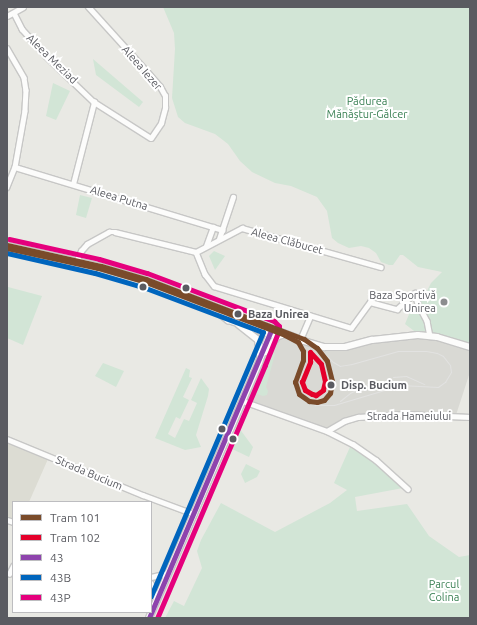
<!DOCTYPE html>
<html>
<head>
<meta charset="utf-8">
<style>
  body { margin:0 }
  #map { position:relative; width:477px; height:625px; overflow:hidden; background:#e9e9e4; font-family:Ubuntu,sans-serif }
  div>[style] { position:absolute }
  [style*='--x'] { left:calc(var(--x)*1px); top:calc(var(--y)*1px); width:calc(var(--w)*1px); rotate:calc(var(--a)*1deg) }
  .industrial>* { inset:0; background:#d9d9d4 }
  .education>* { inset:0; background:#dcdcd3 }
  .green>* { inset:0; background:#d2e5d6 }
  .roads { filter:drop-shadow(1px 0 #c7c7c6) drop-shadow(-1px 0 #c7c7c6) drop-shadow(0 1px #c7c7c6) drop-shadow(0 -1px #c7c7c6) }
  .minor>* { height:4.5px; margin:-2.25px; padding:0 2.25px; transform-origin:2.25px; border-radius:2.25px; background:#fcfcfb }
  .secondary>* { height:6px; margin:-3px; padding:0 3px; transform-origin:3px; border-radius:3px; background:#fcfcfb }
  .tram>* { height:1px; margin:-0.5px; padding:0 0.5px; transform-origin:0.5px; border-radius:0.5px; background:#e2e2e1 }
  .bus-1>* { height:5px; margin:-2.5px; padding:0 2.5px; transform-origin:2.5px; border-radius:2.5px; background:#8e44ad }
  .bus-2>* { height:5px; margin:-2.5px; padding:0 2.5px; transform-origin:2.5px; border-radius:2.5px; background:#0065bd }
  .bus-3>* { height:5px; margin:-2.5px; padding:0 2.5px; transform-origin:2.5px; border-radius:2.5px; background:#e5007d }
  .tram-1>* { height:5px; margin:-2.5px; padding:0 2.5px; transform-origin:2.5px; border-radius:2.5px; background:#7a4b2a }
  .tram-2>* { height:5px; margin:-2.5px; padding:0 2.5px; transform-origin:2.5px; border-radius:2.5px; background:#e4002b }
  .dots>* { width:11px; height:11px; translate:-50% -50%; box-sizing:border-box; border:2px solid #fff; border-radius:50% }
  span { translate:-50% -50%; white-space:nowrap; text-align:center; line-height:1.15; -webkit-text-stroke:4px #fff; paint-order:stroke }
  .street-label { font-size:11px; color:#5a5b61 }
  .park-label { font-size:11px; color:#3a8054 }
  .poi-label { font-size:11px; color:#5a5b61 }
  .right { translate:-100% -50%; text-align:right }
  .stop-label { font-size:11px; color:#5a5b61; font-weight:700 }
  .left { translate:0 -50%; text-align:left }
  .frame { position:absolute; inset:0; border:8px solid #5a5b61; pointer-events:none }
  .legend { position:absolute; left:12px; top:501px; width:140px; height:112px; box-sizing:border-box; background:#fff; border:1px solid #bdbdc0; margin:0; padding:5px 7px; list-style:none; font-size:12px; color:#5a5b61 }
  .legend li { display:flex; align-items:center; gap:8px; height:20px }
  .legend b { width:20px; border:1px solid #bdbdc0 }
</style>
</head>
<body>
<div id="map">
  <div class="industrial">
    <div style="clip-path:polygon(286px 334px,324px 347px,418px 335px,470px 347px,470px 372px,456px 415px,358px 417px,327px 431px,243px 401px,259px 362px,273px 341px)"></div>
  </div>
  <div class="education">
    <div style="clip-path:polygon(7px 441px,48px 459px,29px 502px,13px 502px,13px 519px,7px 516px)"></div>
  </div>
  <div class="green">
    <div style="clip-path:polygon(163px 7px,470px 7px,470px 348px,418px 334px,405px 324px,412px 307px,427px 291px,431px 283px,442px 272px,418px 267px,403px 255px,400px 255px,393px 265px,389px 265px,381px 262px,376px 253px,369px 248px,361px 246px,349px 248px,338px 243px,332px 238px,327px 211px,317px 197px,291px 186px,275px 183px,252px 172px,240px 161px,228px 144px,215px 134px,185px 123px,178px 117px,172px 98px,175px 49px,174px 33px)"></div>
    <div style="clip-path:polygon(93px 59px,143px 102px,139px 107px,96px 75px)"></div>
    <div style="clip-path:polygon(53px 83px,70px 91px,56px 120px,46px 116px)"></div>
    <div style="clip-path:polygon(80px 195px,92px 198px,86px 218px,76px 215px)"></div>
    <div style="clip-path:polygon(214px 251px,225px 256px,215px 270px,209px 256px)"></div>
    <div style="clip-path:polygon(8px 287px,42px 296px,23px 345px,7px 338px)"></div>
    <div style="clip-path:polygon(273px 353px,275px 354px,266px 387px,268px 391px,267px 395px,263px 396px,254px 393px,258px 380px)"></div>
    <div style="clip-path:polygon(103px 363px,124px 371px,116px 387px,95px 376px)"></div>
    <div style="clip-path:polygon(186px 368px,190px 370px,189px 377px,192px 378px,183px 397px,189px 400px,180px 419px,176px 417px,168px 434px,175px 438px,184px 419px,189px 421px,197px 403px,191px 400px,201px 378px,209px 389px,208px 396px,196px 435px,201px 447px,185px 450px,155px 438px)"></div>
    <div style="clip-path:polygon(239px 428px,253px 447px,249px 457px,230px 448px)"></div>
    <div style="clip-path:polygon(350px 447px,375px 463px,403px 488px,355px 497px,357px 511px,407px 504px,429px 536px,459px 557px,470px 555px,470px 618px,165px 618px,174px 601px,184px 606px,202px 568px,197px 551px,201px 540px,221px 503px,275px 532px,330px 503px,347px 490px,334px 483px)"></div>
    <div style="clip-path:polygon(246px 464px,260px 471px,257px 477px,245px 483px,241px 474px)"></div>
  </div>
  <div class="roads">
    <div class="minor">
      <div style="--x:14;--y:13;--w:18;--a:63"></div>
      <div style="--x:22;--y:29;--w:36;--a:48"></div>
      <div style="--x:46;--y:56;--w:66;--a:43.8"></div>
      <div style="--x:94;--y:102;--w:67;--a:32.3"></div>
      <div style="--x:151;--y:138;--w:18;--a:-56"></div>
      <div style="--x:161;--y:123;--w:16;--a:-75"></div>
      <div style="--x:165;--y:108;--w:12;--a:-90"></div>
      <div style="--x:165;--y:96;--w:10;--a:-119"></div>
      <div style="--x:160;--y:87;--w:20;--a:-131"></div>
      <div style="--x:147;--y:72;--w:88;--a:-132.2"></div>
      <div style="--x:7;--y:16;--w:18;--a:-29"></div>
      <div style="--x:7;--y:48;--w:34;--a:60"></div>
      <div style="--x:24;--y:78;--w:12;--a:81"></div>
      <div style="--x:26;--y:90;--w:21;--a:93"></div>
      <div style="--x:25;--y:111;--w:57;--a:100.1"></div>
      <div style="--x:15;--y:167;--w:22;--a:112"></div>
      <div style="--x:15;--y:167;--w:217;--a:16.9"></div>
      <div style="--x:73;--y:184;--w:85;--a:-75.6"></div>
      <div style="--x:219;--y:239;--w:44;--a:-71.6"></div>
      <div style="--x:206;--y:246;--w:20;--a:-70"></div>
      <div style="--x:196;--y:252;--w:24;--a:68"></div>
      <div style="--x:205;--y:274;--w:15;--a:53"></div>
      <div style="--x:214;--y:286;--w:143;--a:17"></div>
      <div style="--x:351;--y:328;--w:32;--a:-54"></div>
      <div style="--x:370;--y:302;--w:28;--a:15"></div>
      <div style="--x:397;--y:309;--w:24;--a:-42"></div>
      <div style="--x:415;--y:293;--w:11;--a:75"></div>
      <div style="--x:418;--y:304;--w:19;--a:62"></div>
      <div style="--x:427;--y:321;--w:15;--a:79"></div>
      <div style="--x:76;--y:262;--w:12;--a:-66"></div>
      <div style="--x:81;--y:251;--w:9;--a:-49"></div>
      <div style="--x:87;--y:244;--w:25;--a:-29"></div>
      <div style="--x:109;--y:232;--w:6;--a:0"></div>
      <div style="--x:115;--y:232;--w:83;--a:13.9"></div>
      <div style="--x:196;--y:252;--w:52;--a:-27.6"></div>
      <div style="--x:242;--y:228;--w:144;--a:15.7"></div>
      <div style="--x:300;--y:340;--w:26;--a:-67"></div>
      <div style="--x:243;--y:401;--w:89;--a:19.7"></div>
      <div style="--x:327;--y:431;--w:29;--a:27"></div>
      <div style="--x:353;--y:444;--w:28;--a:35"></div>
      <div style="--x:376;--y:460;--w:43;--a:42.2"></div>
      <div style="--x:327;--y:431;--w:20;--a:-30"></div>
      <div style="--x:344;--y:421;--w:15;--a:-16"></div>
      <div style="--x:358;--y:417;--w:46;--a:-3.7"></div>
      <div style="--x:404;--y:414;--w:66;--a:2.6"></div>
      <div style="--x:7;--y:439;--w:147;--a:22.4"></div>
      <div style="--x:143;--y:495;--w:54;--a:20.4"></div>
      <div style="--x:7;--y:520;--w:6;--a:18"></div>
      <div style="--x:9;--y:574;--w:9;--a:-63"></div>
      <div style="--x:151;--y:577;--w:17;--a:-13"></div>
      <div style="--x:151;--y:583;--w:18;--a:71"></div>
    </div>
    <div class="secondary">
      <div style="--x:7;--y:246;--w:92;--a:12.5"></div>
      <div style="--x:97;--y:266;--w:50;--a:16.3"></div>
      <div style="--x:145;--y:280;--w:170;--a:21"></div>
      <div style="--x:304;--y:341;--w:21;--a:17"></div>
      <div style="--x:324;--y:347;--w:21;--a:0"></div>
      <div style="--x:345;--y:347;--w:28;--a:-15"></div>
      <div style="--x:372;--y:340;--w:46;--a:-6.2"></div>
      <div style="--x:418;--y:335;--w:19;--a:6"></div>
      <div style="--x:437;--y:337;--w:34;--a:17"></div>
      <div style="--x:208;--y:304;--w:26;--a:39"></div>
      <div style="--x:228;--y:320;--w:44;--a:18.4"></div>
      <div style="--x:270;--y:334;--w:8;--a:14"></div>
      <div style="--x:278;--y:336;--w:7;--a:-16"></div>
      <div style="--x:239;--y:325;--w:24;--a:38"></div>
      <div style="--x:258;--y:340;--w:15;--a:82"></div>
      <div style="--x:265;--y:352;--w:21;--a:-51"></div>
      <div style="--x:149;--y:618;--w:279;--a:-66.7"></div>
      <div style="--x:259;--y:362;--w:36;--a:-69"></div>
    </div>
  </div>
  <div class="tram">
    <div style="--x:393;--y:377;--w:13;--a:-4"></div>
    <div style="--x:406;--y:376;--w:20;--a:24"></div>
    <div style="--x:302;--y:396;--w:16;--a:35"></div>
    <div style="--x:315;--y:405;--w:19;--a:0"></div>
    <div style="--x:334;--y:405;--w:70;--a:-16.6"></div>
    <div style="--x:401;--y:385;--w:37;--a:3"></div>
    <div style="--x:438;--y:387;--w:9;--a:-36"></div>
    <div style="--x:445;--y:382;--w:12;--a:-59"></div>
    <div style="--x:451;--y:372;--w:7;--a:-98"></div>
    <div style="--x:450;--y:365;--w:11;--a:-128"></div>
    <div style="--x:443;--y:356;--w:7;--a:-153"></div>
    <div style="--x:437;--y:353;--w:11;--a:-170"></div>
    <div style="--x:426;--y:351;--w:28;--a:180"></div>
    <div style="--x:398;--y:351;--w:48;--a:164.2"></div>
    <div style="--x:352;--y:364;--w:12;--a:171"></div>
    <div style="--x:340;--y:366;--w:8;--a:-150"></div>
    <div style="--x:333;--y:362;--w:24;--a:-135"></div>
    <div style="--x:316;--y:345;--w:13;--a:-153"></div>
    <div style="--x:340;--y:401;--w:13;--a:-39"></div>
    <div style="--x:350;--y:393;--w:20;--a:-27"></div>
  </div>
  <div class="bus-1">
    <div style="--x:7;--y:246;--w:92;--a:12.5"></div>
    <div style="--x:97;--y:266;--w:50;--a:16.3"></div>
    <div style="--x:145;--y:280;--w:136;--a:20.7"></div>
    <div style="--x:272;--y:328;--w:315;--a:113"></div>
  </div>
  <div class="bus-2">
    <div style="--x:7;--y:253;--w:90;--a:12.8"></div>
    <div style="--x:95;--y:273;--w:50;--a:16.3"></div>
    <div style="--x:143;--y:287;--w:128;--a:20.6"></div>
    <div style="--x:263;--y:332;--w:287;--a:113"></div>
  </div>
  <div class="bus-3">
    <div style="--x:9;--y:239;--w:92;--a:12.5"></div>
    <div style="--x:99;--y:259;--w:50;--a:16.3"></div>
    <div style="--x:147;--y:273;--w:136;--a:20.7"></div>
    <div style="--x:274;--y:321;--w:7;--a:45"></div>
    <div style="--x:279;--y:326;--w:4;--a:90"></div>
    <div style="--x:279;--y:330;--w:38;--a:112"></div>
    <div style="--x:265;--y:365;--w:275;--a:113.1"></div>
  </div>
  <div class="tram-1">
    <div style="--x:7;--y:245;--w:96;--a:12.6"></div>
    <div style="--x:101;--y:266;--w:47;--a:16.1"></div>
    <div style="--x:146;--y:279;--w:169;--a:20.8"></div>
    <div style="--x:304;--y:339;--w:16;--a:35"></div>
    <div style="--x:317;--y:348;--w:16;--a:52"></div>
    <div style="--x:327;--y:361;--w:21;--a:76"></div>
    <div style="--x:332;--y:381;--w:12;--a:99"></div>
    <div style="--x:330;--y:393;--w:9;--a:131"></div>
    <div style="--x:324;--y:400;--w:7;--a:164"></div>
    <div style="--x:317;--y:402;--w:8;--a:-173"></div>
    <div style="--x:309;--y:401;--w:12;--a:-145"></div>
    <div style="--x:299;--y:394;--w:13;--a:-108"></div>
    <div style="--x:295;--y:382;--w:23;--a:-70"></div>
    <div style="--x:303;--y:360;--w:9;--a:-90"></div>
    <div style="--x:303;--y:351;--w:10;--a:-119"></div>
    <div style="--x:298;--y:342;--w:15;--a:-152"></div>
    <div style="--x:285;--y:335;--w:152;--a:-159.2"></div>
    <div style="--x:143;--y:281;--w:47;--a:-163.9"></div>
    <div style="--x:98;--y:268;--w:93;--a:-167.6"></div>
  </div>
  <div class="tram-2">
    <div style="--x:310;--y:352;--w:16;--a:47"></div>
    <div style="--x:321;--y:364;--w:17;--a:77"></div>
    <div style="--x:325;--y:381;--w:9;--a:103"></div>
    <div style="--x:323;--y:390;--w:9;--a:144"></div>
    <div style="--x:316;--y:395;--w:4;--a:-166"></div>
    <div style="--x:312;--y:394;--w:8;--a:-150"></div>
    <div style="--x:305;--y:390;--w:9;--a:-111"></div>
    <div style="--x:302;--y:382;--w:22;--a:-68"></div>
    <div style="--x:310;--y:362;--w:10;--a:-90"></div>
  </div>
  <div class="dots">
    <div style="left:143px;top:287px;background:#5a5b61"></div>
    <div style="left:186px;top:288px;background:#5a5b61"></div>
    <div style="left:444px;top:302px;background:#8c8d8f"></div>
    <div style="left:238px;top:314px;background:#5a5b61"></div>
    <div style="left:331px;top:385px;background:#5a5b61"></div>
    <div style="left:222px;top:429px;background:#5a5b61"></div>
    <div style="left:233px;top:439px;background:#5a5b61"></div>
  </div>
  <div class="street-label">
    <span style="left:52px;top:59px;rotate:44deg">Aleea Meziad</span>
    <span style="left:142px;top:68px;rotate:49deg">Aleea Iezer</span>
    <span style="left:119px;top:198px;rotate:17deg">Aleea Putna</span>
    <span style="left:287px;top:241px;rotate:15deg">Aleea Clăbucet</span>
    <span style="left:409px;top:416px">Strada Hameiului</span>
    <span style="left:89px;top:473px;rotate:23deg">Strada Bucium</span>
  </div>
  <div class="park-label">
    <span style="left:367px;top:108px">Pădurea<br>Mănăștur-Gălcer</span>
    <span style="left:444px;top:591px">Parcul<br>Colina</span>
  </div>
  <div class="poi-label">
    <span class="right" style="left:436px;top:302px">Baza Sportivă<br>Unirea</span>
  </div>
  <div class="stop-label">
    <span class="left" style="left:248px;top:314px">Baza Unirea</span>
    <span class="left" style="left:341px;top:385px">Disp. Bucium</span>
  </div>
  <div class="frame"></div>
  <ul class="legend">
  <li><b style="height:5px;background:#7a4b2a"></b>Tram 101</li>
  <li><b style="height:5px;background:#e4002b"></b>Tram 102</li>
  <li><b style="height:5px;background:#8e44ad"></b>43</li>
  <li><b style="height:5px;background:#0065bd"></b>43B</li>
  <li><b style="height:5px;background:#e5007d"></b>43P</li>
  </ul>
</div>
</body>
</html>
